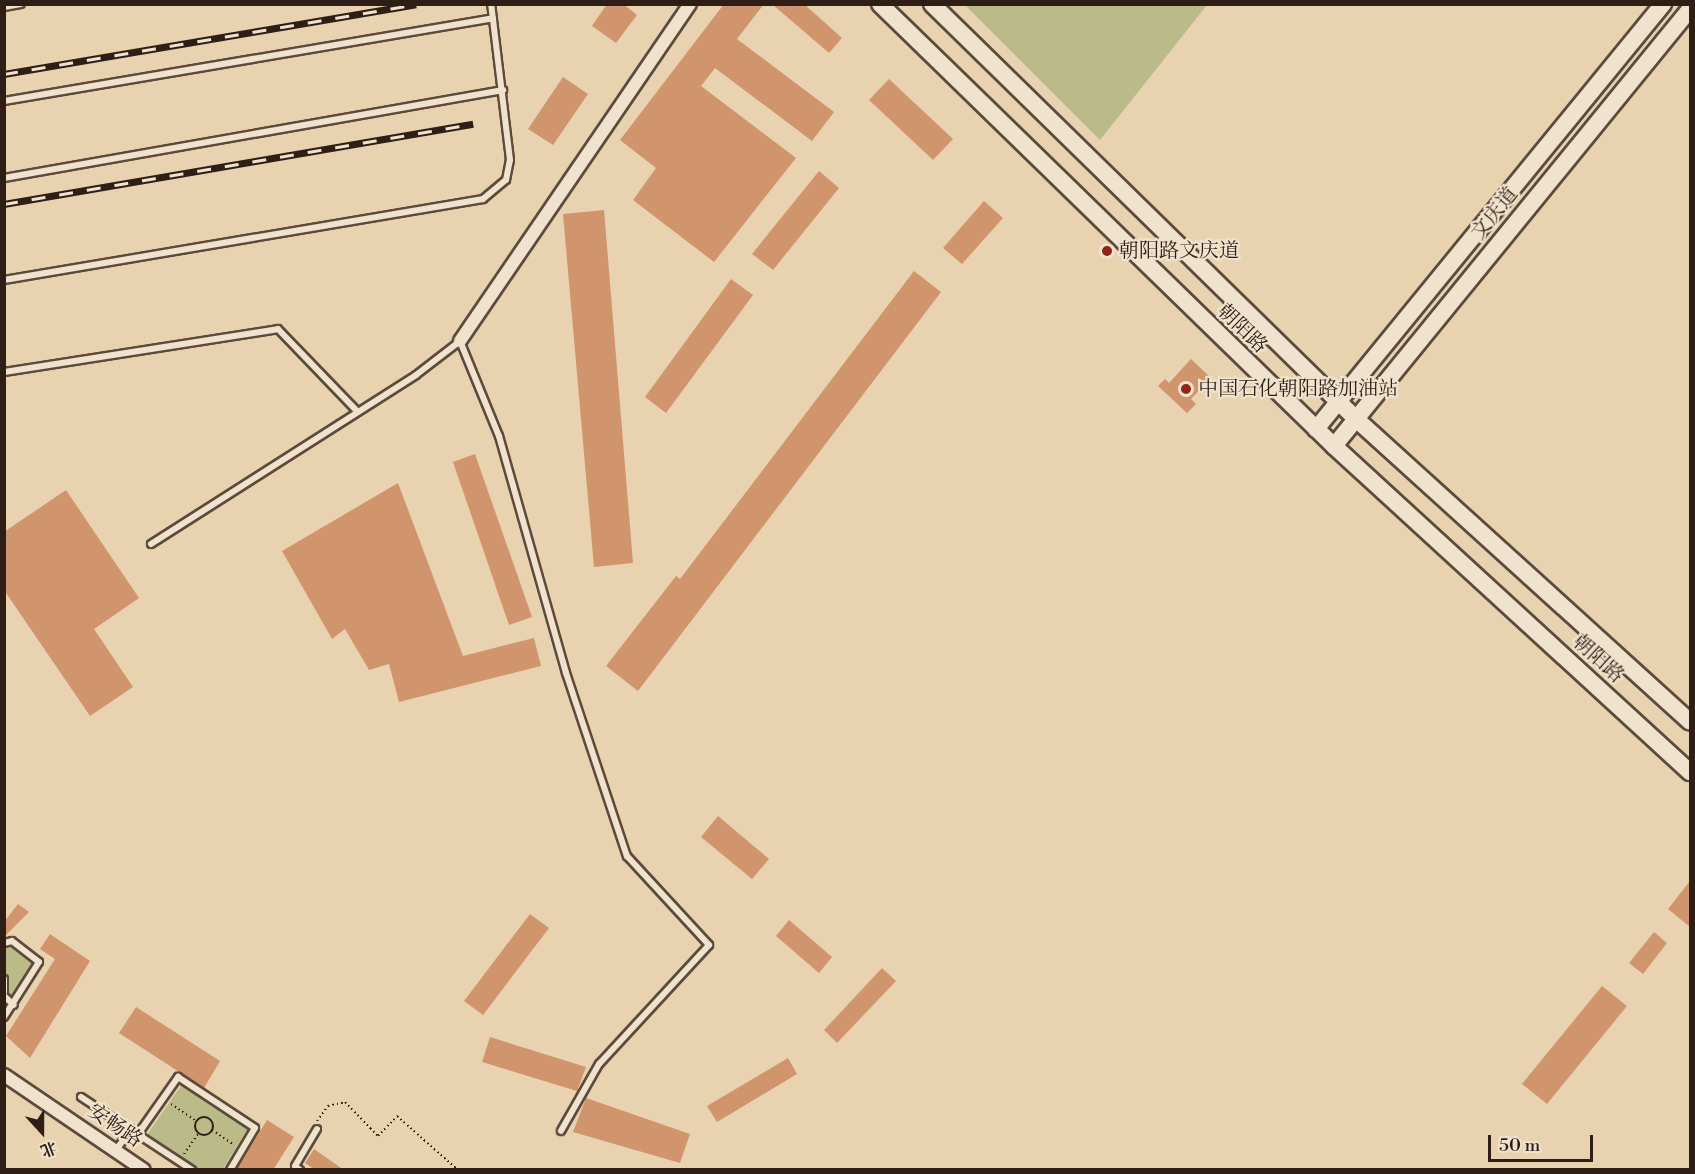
<!DOCTYPE html>
<html>
<head>
<meta charset="utf-8">
<style>
  body { margin:0 }
  #map { position:relative; width:1695px; height:1174px; overflow:hidden; background:#e8d2b0; font-family:"Libre Bodoni","Noto Serif SC",serif }
  div>[style] { position:absolute }
  [style*='--x'] { left:calc(var(--x)*1px); top:calc(var(--y)*1px); width:calc(var(--w)*1px); rotate:calc(var(--a)*1deg) }
  .green>* { inset:0; background:#babb88 }
  .building>* { inset:0; background:#d1956e }
  .path>* { height:2px; margin-top:-1px; transform-origin:0; background:repeating-linear-gradient(90deg,#2e1e15 0 1.5px,transparent 0 4.5px) }
  .path>.ring { margin:-1px; padding:0; box-sizing:content-box; background:none; border:2px solid #2e1e15; border-radius:50% }
  .roads { filter:drop-shadow(2px 0 #5c4b3c) drop-shadow(-2px 0 #5c4b3c) drop-shadow(0 2px #5c4b3c) drop-shadow(0 -2px #5c4b3c) }
  .service>* { height:6px; margin:-3px; padding:0 3px; transform-origin:3px; border-radius:3px; background:#f0e2cc }
  .minor>* { height:12px; margin:-6px; padding:0 6px; transform-origin:6px; border-radius:6px; background:#f0e2cc }
  .secondary>* { height:16px; margin:-8px; padding:0 8px; transform-origin:8px; border-radius:8px; background:#f0e2cc }
  .rail>* { height:7px; margin-top:-3.5px; transform-origin:0; background:repeating-linear-gradient(90deg,#f0e2cc 0 14px,#2e1e15 0 28px); box-sizing:border-box; border-block:2px solid #2e1e15 }
  .dots>* { width:16px; height:16px; translate:-50% -50%; box-sizing:border-box; border:3px solid #f0e2cc; border-radius:50% }
  span { translate:-50% -50%; white-space:nowrap; text-align:center; line-height:1.15; -webkit-text-stroke:4.5px #f0e2cc; paint-order:stroke }
  .street-label { font-size:20px; color:#2e1e15 }
  .poi-label { font-size:20px; color:#2e1e15 }
  .left { translate:0 -50%; text-align:left }
  .frame { position:absolute; inset:0; border:6px solid #2e1e15; pointer-events:none }
  .north { position:absolute; left:12px; top:1102px; width:60px; height:60px; -webkit-text-stroke:4px #f0e2cc; paint-order:stroke; rotate:159deg; font-size:16px; font-weight:700; line-height:24px; text-align:center; color:#2e1e15 }
  .north::after { content:''; display:block; margin:auto; width:21px; height:27px; background:#2e1e15; clip-path:polygon(50% 0,100% 100%,50% 72%,0 100%) }
  .scale { position:absolute; left:1488px; top:1135px; width:105px; height:27px; box-sizing:border-box; border:3px solid #2e1e15; border-top:0; padding-left:8px; font-size:18px; line-height:21px; white-space:nowrap; color:#2e1e15; -webkit-text-stroke:4px #f0e2cc; paint-order:stroke }
</style>
</head>
<body>
<div id="map">
  <div class="green">
    <div style="clip-path:polygon(965px 5px,1207px 5px,1100px 140px)"></div>
    <div style="clip-path:polygon(10px 946px,35px 967px,5px 1013px,5px 949px)"></div>
    <div style="clip-path:polygon(183px 1083px,248px 1128px,223px 1169px,194px 1169px,146px 1136px)"></div>
  </div>
  <div class="building">
    <div style="clip-path:polygon(607px 4px,623px 4px,637px 15px,616px 43px,592px 26px)"></div>
    <div style="clip-path:polygon(724px 4px,764px 4px,737px 39px,834px 112px,812px 141px,715px 68px,701px 86px,796px 158px,714px 262px,633px 200px,656px 168px,620px 140px)"></div>
    <div style="clip-path:polygon(772px 4px,804px 4px,842px 38px,829px 53px)"></div>
    <div style="clip-path:polygon(563px 77px,588px 94px,553px 145px,528px 129px)"></div>
    <div style="clip-path:polygon(889px 79px,953px 139px,933px 160px,869px 100px)"></div>
    <div style="clip-path:polygon(819px 171px,839px 188px,773px 270px,752px 254px)"></div>
    <div style="clip-path:polygon(984px 201px,1003px 218px,962px 264px,943px 248px)"></div>
    <div style="clip-path:polygon(604px 210px,633px 563px,594px 567px,563px 214px)"></div>
    <div style="clip-path:polygon(914px 271px,941px 292px,638px 691px,606px 666px,676px 576px,680px 579px)"></div>
    <div style="clip-path:polygon(731px 279px,753px 295px,666px 413px,645px 397px)"></div>
    <div style="clip-path:polygon(1191px 359px,1211px 378px,1191px 399px,1196px 404px,1187px 413px,1158px 386px,1165px 379px,1169px 383px)"></div>
    <div style="clip-path:polygon(475px 454px,532px 617px,509px 625px,453px 462px)"></div>
    <div style="clip-path:polygon(398px 483px,463px 656px,534px 638px,541px 666px,399px 702px,389px 664px,369px 670px,345px 629px,332px 639px,282px 551px)"></div>
    <div style="clip-path:polygon(66px 490px,139px 598px,94px 629px,133px 687px,90px 716px,4px 590px,4px 532px)"></div>
    <div style="clip-path:polygon(718px 816px,769px 859px,752px 879px,701px 837px)"></div>
    <div style="clip-path:polygon(1690px 881px,1690px 927px,1668px 909px)"></div>
    <div style="clip-path:polygon(18px 904px,29px 912px,4px 937px,4px 922px)"></div>
    <div style="clip-path:polygon(530px 914px,549px 928px,483px 1015px,464px 1001px)"></div>
    <div style="clip-path:polygon(789px 920px,832px 957px,819px 973px,776px 936px)"></div>
    <div style="clip-path:polygon(1654px 932px,1667px 943px,1643px 974px,1629px 963px)"></div>
    <div style="clip-path:polygon(50px 934px,90px 961px,30px 1058px,6px 1036px,55px 959px,40px 949px)"></div>
    <div style="clip-path:polygon(882px 968px,896px 981px,837px 1043px,824px 1030px)"></div>
    <div style="clip-path:polygon(1602px 986px,1627px 1006px,1547px 1104px,1522px 1084px)"></div>
    <div style="clip-path:polygon(136px 1007px,220px 1061px,204px 1088px,119px 1033px)"></div>
    <div style="clip-path:polygon(490px 1037px,586px 1067px,577px 1091px,482px 1062px)"></div>
    <div style="clip-path:polygon(788px 1058px,797px 1074px,717px 1122px,707px 1106px)"></div>
    <div style="clip-path:polygon(586px 1098px,690px 1134px,680px 1163px,573px 1132px)"></div>
    <div style="clip-path:polygon(267px 1120px,294px 1137px,273px 1170px,236px 1170px)"></div>
    <div style="clip-path:polygon(314px 1149px,344px 1170px,315px 1170px,305px 1163px)"></div>
  </div>
  <div class="path">
    <div style="--x:171;--y:1104;--w:30;--a:34"></div>
    <div class="ring" style="left:195px;top:1117px;width:16px;height:16px"></div>
    <div style="--x:317;--y:1121;--w:19;--a:-54"></div>
    <div style="--x:328;--y:1106;--w:17;--a:-13"></div>
    <div style="--x:345;--y:1102;--w:47;--a:45.9"></div>
    <div style="--x:378;--y:1136;--w:28;--a:-46"></div>
    <div style="--x:397;--y:1116;--w:81;--a:41.5"></div>
    <div style="--x:212;--y:1130;--w:27;--a:34"></div>
    <div style="--x:184;--y:1154;--w:24;--a:-55"></div>
  </div>
  <div class="roads">
    <div class="service">
      <div style="--x:4;--y:7;--w:17;--a:-10"></div>
      <div style="--x:4;--y:101;--w:496;--a:-9.6"></div>
      <div style="--x:4;--y:178;--w:507;--a:-10"></div>
      <div style="--x:4;--y:280;--w:486;--a:-9.6"></div>
      <div style="--x:483;--y:199;--w:30;--a:-40"></div>
      <div style="--x:506;--y:180;--w:20;--a:-79"></div>
      <div style="--x:510;--y:160;--w:157;--a:-96.9"></div>
      <div style="--x:4;--y:372;--w:277;--a:-8.9"></div>
      <div style="--x:278;--y:329;--w:114;--a:46.1"></div>
      <div style="--x:151;--y:544;--w:314;--a:-32.5"></div>
      <div style="--x:416;--y:375;--w:56;--a:-37.7"></div>
      <div style="--x:460;--y:341;--w:103;--a:67.7"></div>
      <div style="--x:499;--y:436;--w:246;--a:74.2"></div>
      <div style="--x:566;--y:673;--w:193;--a:71.6"></div>
      <div style="--x:627;--y:856;--w:121;--a:47.3"></div>
      <div style="--x:709;--y:945;--w:162;--a:132.7"></div>
      <div style="--x:599;--y:1064;--w:77;--a:119.6"></div>
      <div style="--x:4;--y:943;--w:8;--a:-14"></div>
      <div style="--x:12;--y:941;--w:34;--a:38"></div>
      <div style="--x:39;--y:962;--w:65;--a:122.5"></div>
      <div style="--x:4;--y:979;--w:13;--a:90"></div>
      <div style="--x:4;--y:996;--w:13;--a:42"></div>
      <div style="--x:81;--y:1097;--w:133;--a:33.3"></div>
      <div style="--x:138;--y:1134;--w:70;--a:-54.9"></div>
      <div style="--x:178;--y:1077;--w:92;--a:33.5"></div>
      <div style="--x:255;--y:1128;--w:49;--a:120.8"></div>
      <div style="--x:116;--y:1150;--w:26;--a:-54"></div>
      <div style="--x:300;--y:1170;--w:6;--a:-141"></div>
      <div style="--x:295;--y:1166;--w:43;--a:-59.3"></div>
    </div>
    <div class="minor">
      <div style="--x:460;--y:341;--w:408;--a:-55.7"></div>
      <div style="--x:4;--y:1075;--w:169;--a:34.2"></div>
    </div>
    <div class="secondary">
      <div style="--x:880;--y:4;--w:634;--a:44.23"></div>
      <div style="--x:1334;--y:446;--w:483;--a:42.5"></div>
      <div style="--x:932;--y:4;--w:592;--a:44.38"></div>
      <div style="--x:1355;--y:418;--w:452;--a:42.2"></div>
      <div style="--x:1316;--y:429;--w:549;--a:-50.77"></div>
      <div style="--x:1334;--y:446;--w:564;--a:-50.83"></div>
    </div>
  </div>
  <div class="rail">
    <div style="--x:4;--y:74;--w:418;--a:-9.6"></div>
    <div style="--x:4;--y:204;--w:476;--a:-9.7"></div>
  </div>
  <div class="dots">
    <div style="left:1107px;top:251px;background:#8f2418"></div>
    <div style="left:1186px;top:389px;background:#8f2418"></div>
  </div>
  <div class="street-label">
    <span style="left:1495px;top:214px;rotate:-51deg">文庆道</span>
    <span style="left:1242px;top:329px;rotate:44deg">朝阳路</span>
    <span style="left:1598px;top:659px;rotate:42deg">朝阳路</span>
    <span style="left:115px;top:1126px;rotate:34deg">安畅路</span>
  </div>
  <div class="poi-label">
    <span class="left" style="left:1119px;top:251px">朝阳路文庆道</span>
    <span class="left" style="left:1198px;top:389px">中国石化朝阳路加油站</span>
  </div>
  <div class="frame"></div>
  <div class="north">北</div>
  <div class="scale">50 m</div>
</div>
</body>
</html>
